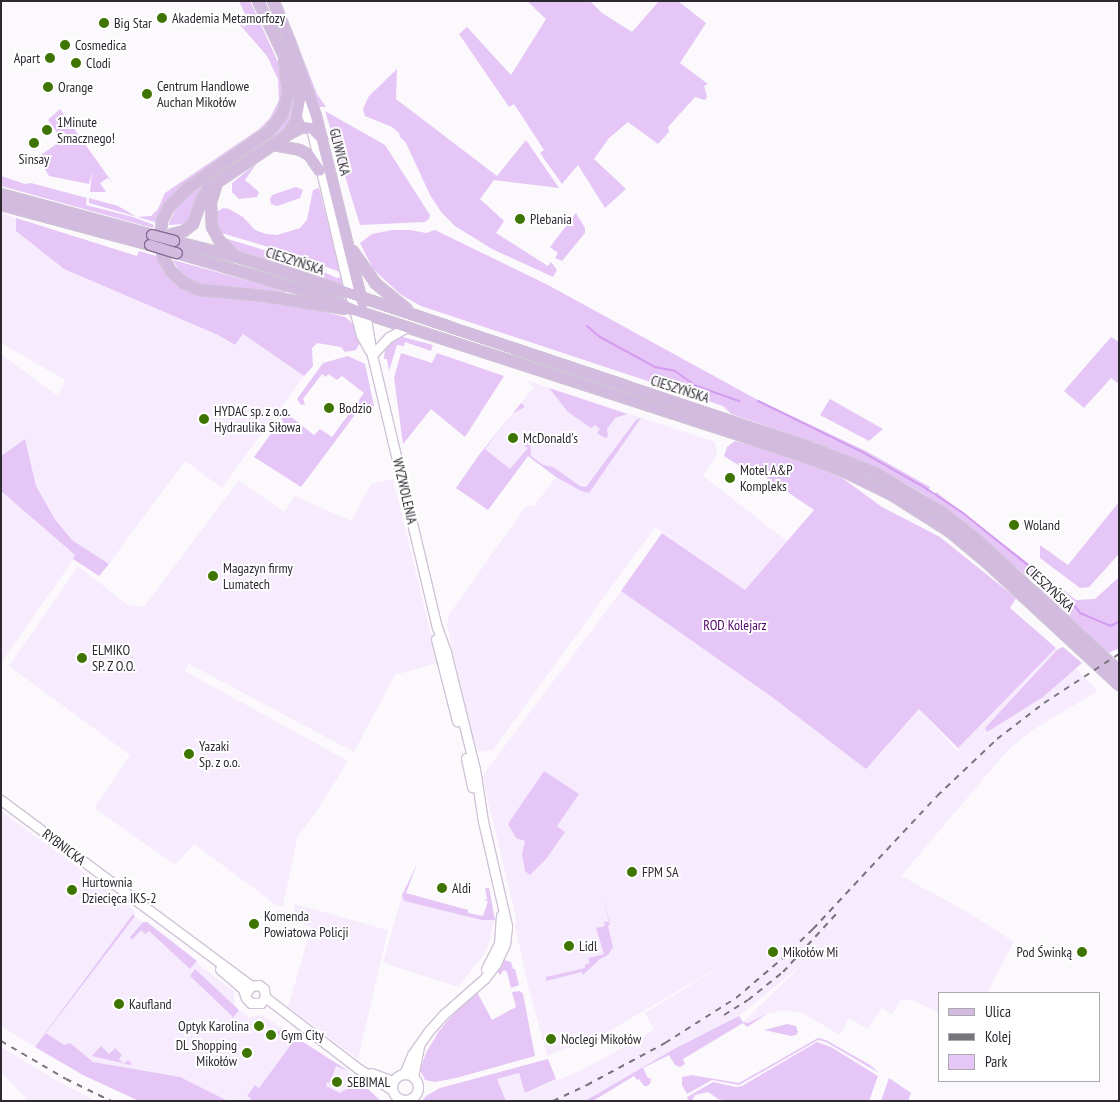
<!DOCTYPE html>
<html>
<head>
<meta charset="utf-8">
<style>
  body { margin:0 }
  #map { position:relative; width:1120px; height:1102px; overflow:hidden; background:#fcf9fd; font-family:"PT Sans Narrow",sans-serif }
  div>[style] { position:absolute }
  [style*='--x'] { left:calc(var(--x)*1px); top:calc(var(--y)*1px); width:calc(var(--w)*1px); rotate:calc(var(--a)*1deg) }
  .built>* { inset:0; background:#f7ecfd }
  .green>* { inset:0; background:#e5c6f6 }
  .stream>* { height:2px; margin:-1px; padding:0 1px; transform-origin:1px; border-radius:1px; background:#d39cef }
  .roads { filter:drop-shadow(1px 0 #d0c3d7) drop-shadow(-1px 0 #d0c3d7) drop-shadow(0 1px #d0c3d7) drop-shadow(0 -1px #d0c3d7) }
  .minor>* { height:9px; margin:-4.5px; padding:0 4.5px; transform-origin:4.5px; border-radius:4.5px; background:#fff }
  .minor>.ring { margin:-4.5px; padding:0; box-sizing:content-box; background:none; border:9px solid #fff; border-radius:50% }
  .major>* { height:10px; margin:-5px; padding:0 5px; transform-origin:5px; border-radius:5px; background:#d3bbdf }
  .rail>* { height:2px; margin-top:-1px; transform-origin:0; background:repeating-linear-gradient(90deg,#78747b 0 6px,transparent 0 12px) }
  .bridges { filter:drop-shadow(1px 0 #866b94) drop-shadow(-1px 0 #866b94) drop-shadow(0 1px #866b94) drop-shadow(0 -1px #866b94) }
  .major-bridge>* { height:10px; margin:-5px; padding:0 5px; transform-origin:5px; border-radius:5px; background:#d3bbdf }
  .dots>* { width:14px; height:14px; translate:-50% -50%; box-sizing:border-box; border:2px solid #fff; border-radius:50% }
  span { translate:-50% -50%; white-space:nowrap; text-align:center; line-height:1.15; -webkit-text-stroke:4px #fff; paint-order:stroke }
  .poi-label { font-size:14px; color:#2e2931 }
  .left { translate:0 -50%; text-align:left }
  .right { translate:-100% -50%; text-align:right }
  .street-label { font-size:14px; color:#2e2931 }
  .park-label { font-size:14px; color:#51066c }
  .frame { position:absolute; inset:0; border:2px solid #2e2931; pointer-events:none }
  .legend { position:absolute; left:938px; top:992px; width:162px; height:90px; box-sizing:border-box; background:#fff; border:1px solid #aba9ad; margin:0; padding:6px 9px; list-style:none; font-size:15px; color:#2e2931 }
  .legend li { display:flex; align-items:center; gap:10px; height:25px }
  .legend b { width:25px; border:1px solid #aba9ad }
</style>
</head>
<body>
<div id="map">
  <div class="built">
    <div style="clip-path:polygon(1px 212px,16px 218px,16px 231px,64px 269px,218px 335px,234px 345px,243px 334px,304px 376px,222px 488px,185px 461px,109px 564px,72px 540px,56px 519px,36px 486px,25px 439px,1px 456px,1px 354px,58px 396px,65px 380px,1px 343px)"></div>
    <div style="clip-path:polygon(526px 380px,715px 442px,717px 455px,703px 476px,787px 541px,745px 590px,655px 527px,493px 750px,480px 752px,474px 745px,447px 626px,448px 616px,526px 506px,534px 506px,556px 477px,528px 456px,488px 510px,456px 488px,479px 455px,534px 387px)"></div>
    <div style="clip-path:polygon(393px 479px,438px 663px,395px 675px,354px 752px,189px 664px,185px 671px,348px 761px,318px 809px,298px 836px,283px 906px,276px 905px,194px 844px,175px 865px,94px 808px,130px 755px,9px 666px,78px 566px,128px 605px,144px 607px,239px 480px,284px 512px,295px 496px,351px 521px,371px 484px)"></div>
    <div style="clip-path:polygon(1px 491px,76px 556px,1px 663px)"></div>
    <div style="clip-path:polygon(621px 591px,800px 717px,919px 709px,959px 753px,958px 748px,1056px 648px,1098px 691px,1031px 731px,1008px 750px,901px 876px,966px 911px,1014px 942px,987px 993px,939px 993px,939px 1013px,917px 1002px,902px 999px,892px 1014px,882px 1008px,868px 1029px,849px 1018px,840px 1035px,804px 1014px,784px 1010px,767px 1014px,748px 1023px,743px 1022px,804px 963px,739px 1016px,674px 1049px,585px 1101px,506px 1101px,497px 1079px,519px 1073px,526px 1093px,584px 1069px,654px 1030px,645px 1013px,728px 962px,604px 1034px,547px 1056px,529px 989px,515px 927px,516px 918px,482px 776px)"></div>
    <div style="clip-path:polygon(1px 811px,122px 900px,135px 911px,133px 915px,234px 991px,235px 1007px,249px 1017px,261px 1014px,296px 1038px,251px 1101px,223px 1101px,72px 1061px,40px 1040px,35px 1047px,1px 1026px)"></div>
    <div style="clip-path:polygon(402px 895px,405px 901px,482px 920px,494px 920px,489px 944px,483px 956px,458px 987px,383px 963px)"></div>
    <div style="clip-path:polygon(295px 904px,388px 930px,358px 1059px,288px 1007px,311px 928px,293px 918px)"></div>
    <div style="clip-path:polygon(1px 1047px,59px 1082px,96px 1101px,24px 1101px,26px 1098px,1px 1072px)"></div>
    <div style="clip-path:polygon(336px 1066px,344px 1070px,360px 1081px,340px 1093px,325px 1086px,327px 1082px,330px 1083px)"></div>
  </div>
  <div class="green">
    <div style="clip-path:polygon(239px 1px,250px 1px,278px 62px,284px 92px,278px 113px,260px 132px,174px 193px,161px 209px,156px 222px,155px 222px,89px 203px,89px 198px,118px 206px,137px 217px,151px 216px,158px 209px,165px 193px,258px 130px,270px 118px,279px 100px,278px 79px,267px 56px,240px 25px,241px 23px,244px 27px,249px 23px)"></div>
    <div style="clip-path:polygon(276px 1px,280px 1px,282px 4px,317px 94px,326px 107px,319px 107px,323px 122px,298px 51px)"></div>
    <div style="clip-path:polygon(527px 1px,590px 1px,602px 13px,632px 32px,659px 1px,678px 1px,706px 23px,680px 63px,708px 84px,704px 86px,707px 97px,705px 100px,695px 97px,668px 127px,669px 132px,658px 144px,628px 122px,609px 138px,594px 159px,626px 189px,605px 208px,578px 165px,562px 184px,540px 153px,544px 150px,514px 104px,509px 107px,459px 34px,467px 27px,511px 75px,546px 19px)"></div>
    <div style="clip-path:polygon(397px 69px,396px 99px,497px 176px,526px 140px,559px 188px,494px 180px,480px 199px,504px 221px,496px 233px,548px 266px,551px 262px,557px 270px,553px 277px,492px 249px,455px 226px,441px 212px,430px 195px,406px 143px,399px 136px,400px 134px,392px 127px,365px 116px,363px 109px,369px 96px)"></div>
    <div style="clip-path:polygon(294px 91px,296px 101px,291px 124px,284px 131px,207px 183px,193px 219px,186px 224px,168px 225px,177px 206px,184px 197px,287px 115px)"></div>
    <div style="clip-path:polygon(60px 109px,112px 182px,108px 178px,100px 183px,106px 192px,90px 192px,92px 172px,89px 184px,49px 176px,38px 157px,62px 140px,48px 120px)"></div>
    <div style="clip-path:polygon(325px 111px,385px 145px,430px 215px,429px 219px,425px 222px,360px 225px)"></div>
    <div style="clip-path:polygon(257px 163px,245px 180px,259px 192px,257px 197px,239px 199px,232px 192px,232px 183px)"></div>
    <div style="clip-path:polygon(1px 176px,25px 184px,31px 183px,87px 198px,86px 205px,133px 217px,154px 225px,153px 228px,1px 186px)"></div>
    <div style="clip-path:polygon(296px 187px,303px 190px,300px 198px,277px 206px,271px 204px,270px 199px,272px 195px)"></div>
    <div style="clip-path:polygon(319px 188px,340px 272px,289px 253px,218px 232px,215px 213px,223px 208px,229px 209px,243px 217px,255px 230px,266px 234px,277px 235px,300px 228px,307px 220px,313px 190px)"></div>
    <div style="clip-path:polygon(576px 213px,585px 228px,585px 233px,562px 261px,555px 258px,558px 253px,550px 247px)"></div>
    <div style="clip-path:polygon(16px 218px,137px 256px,139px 251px,160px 257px,193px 292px,211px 297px,281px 301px,345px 317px,352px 323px,361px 341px,356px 350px,345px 352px,341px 347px,317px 343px,312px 348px,313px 366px,304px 376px,243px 334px,235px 345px,218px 335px,64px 269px,16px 231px)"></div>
    <div style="clip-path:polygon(392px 230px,411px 230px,426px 233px,435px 230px,548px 285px,756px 399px,866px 451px,930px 487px,928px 490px,935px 496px,936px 492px,1076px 600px,1095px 599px,1119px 577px,1119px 648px,1109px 653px,1037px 588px,1038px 586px,962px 521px,922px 493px,878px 468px,827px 447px,731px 414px,723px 406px,421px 306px,400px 294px,373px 269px,360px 243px,372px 234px)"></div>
    <div style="clip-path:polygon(221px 237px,297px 260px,337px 278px,342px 277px,343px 284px,341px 286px,241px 252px)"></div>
    <div style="clip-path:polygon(173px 260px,286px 291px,285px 295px,204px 288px,182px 275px)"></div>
    <div style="clip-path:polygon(399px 336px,433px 345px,431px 351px,405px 342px,404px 346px,397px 345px,389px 371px,387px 359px,384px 359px,385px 348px,389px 341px)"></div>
    <div style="clip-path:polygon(1111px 337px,1119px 342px,1119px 384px,1111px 378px,1084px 408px,1064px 391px)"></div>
    <div style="clip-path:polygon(401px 353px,432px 363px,437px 353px,504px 376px,465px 437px,431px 409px,403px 444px,394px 378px)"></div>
    <div style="clip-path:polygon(348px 356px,365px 364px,374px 406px,357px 412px,301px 487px,254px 457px,286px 413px,314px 435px,320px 429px,332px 437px,364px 393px,342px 376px,337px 380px,328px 374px,326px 377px,322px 374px,303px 399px,305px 404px,301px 405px,297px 399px,323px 363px)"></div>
    <div style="clip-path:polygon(534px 387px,521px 403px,525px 407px,513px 413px,485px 449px,510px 469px,528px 448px,524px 445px,530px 437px,531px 456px,543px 465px,553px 467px,580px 486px,586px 487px,636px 420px,641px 418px,589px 493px,581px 491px,556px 477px,528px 456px,488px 510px,456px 488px,479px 455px)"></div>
    <div style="clip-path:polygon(549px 388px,627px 414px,615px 418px,607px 429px,608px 437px,605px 438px,597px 433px,600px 429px,595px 425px,591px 428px,568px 412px)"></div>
    <div style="clip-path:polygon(830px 399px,883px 429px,869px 441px,820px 415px)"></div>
    <div style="clip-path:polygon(25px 439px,36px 486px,55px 519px,72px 540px,109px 564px,99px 576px,73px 559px,75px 555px,1px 491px,1px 456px)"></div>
    <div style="clip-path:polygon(735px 441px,769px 450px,841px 477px,882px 507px,940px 537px,1016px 598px,1010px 608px,1056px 648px,958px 748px,919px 709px,866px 769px,772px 697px,621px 591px,662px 533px,745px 590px,814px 510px,757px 471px,754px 475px,724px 456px,727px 447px)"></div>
    <div style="clip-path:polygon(1119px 502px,1119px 554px,1089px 587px,1080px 588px,1040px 558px,1040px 545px,1068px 565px)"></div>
    <div style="clip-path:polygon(1063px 647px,1082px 663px,1043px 697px,987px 732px,985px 728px,1058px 649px)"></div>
    <div style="clip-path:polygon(544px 771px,579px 794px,557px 826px,565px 832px,546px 859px,530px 875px,525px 871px,522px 854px,525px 841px,516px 838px,508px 824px)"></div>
    <div style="clip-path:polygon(417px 864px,406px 893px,468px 910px,468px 913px,483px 916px,488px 901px,484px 900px,487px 899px,485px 888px,489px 888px,495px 920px,482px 920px,404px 901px,402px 895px)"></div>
    <div style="clip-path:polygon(603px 897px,610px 924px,608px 926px,613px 947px,608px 955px,600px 959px,583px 975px,582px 972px,546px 981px,546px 977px,585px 968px,585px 965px,590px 963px,588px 958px,604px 954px,596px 928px,605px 926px,604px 921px,609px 923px)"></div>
    <div style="clip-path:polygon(133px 914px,135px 916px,46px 1033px,64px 1045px,70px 1043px,93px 1062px,180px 1077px,228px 1101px,139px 1101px,83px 1075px,35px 1047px)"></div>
    <div style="clip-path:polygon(143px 922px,147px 922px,197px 961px,190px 969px,149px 931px,145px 934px,141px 930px,132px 940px,130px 937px)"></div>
    <div style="clip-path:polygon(505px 960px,511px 962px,513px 969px,515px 969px,519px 985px,511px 988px,507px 972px,504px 970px,500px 975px,497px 971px)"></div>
    <div style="clip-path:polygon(195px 969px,239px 1010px,224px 1030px,223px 1028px,233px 1017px,190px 976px)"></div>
    <div style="clip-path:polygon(520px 991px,523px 994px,535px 1056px,456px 1078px,435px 1082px,425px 1080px,420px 1070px,426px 1053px,439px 1031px,450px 1018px,477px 992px,492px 1020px,516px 1007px,512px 992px)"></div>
    <div style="clip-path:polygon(767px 1014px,747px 1027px,743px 1023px,683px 1059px,685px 1064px,680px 1067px,675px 1065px,669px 1055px,643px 1068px,648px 1078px,651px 1078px,650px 1084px,647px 1086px,644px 1086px,639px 1079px,637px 1080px,634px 1076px,593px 1101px,585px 1101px,674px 1049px,739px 1016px,743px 1022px,748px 1023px)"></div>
    <div style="clip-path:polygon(787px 1024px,796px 1026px,798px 1032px,796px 1035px,791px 1036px,764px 1030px)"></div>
    <div style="clip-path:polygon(283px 1029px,350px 1072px,336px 1066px,330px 1083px,327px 1082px,326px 1086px,340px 1093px,360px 1081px,355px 1077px,381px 1101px,250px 1101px,251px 1098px,247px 1096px,255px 1085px,259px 1088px,290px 1046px,276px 1032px)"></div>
    <div style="clip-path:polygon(818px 1038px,826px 1040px,870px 1065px,879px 1073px,826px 1042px,818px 1040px,739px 1085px,712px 1080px,687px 1094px,682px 1085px,682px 1077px,691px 1075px,739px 1083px)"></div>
    <div style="clip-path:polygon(817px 1042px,831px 1047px,878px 1076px,869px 1101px,728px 1101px,718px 1099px,708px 1092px,695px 1095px,692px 1101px,688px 1101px,687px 1097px,713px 1082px,736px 1087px,742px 1086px)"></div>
    <div style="clip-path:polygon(101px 1046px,109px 1054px,115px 1048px,122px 1055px,119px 1059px,124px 1064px,128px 1060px,132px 1064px,130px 1065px,92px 1056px)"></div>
    <div style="clip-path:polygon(548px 1059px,556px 1079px,525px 1093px,519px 1073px,497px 1079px,506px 1101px,422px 1101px,426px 1096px,440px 1088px)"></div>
    <div style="clip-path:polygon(889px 1078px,911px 1093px,908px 1101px,881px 1101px)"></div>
  </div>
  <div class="stream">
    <div style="--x:587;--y:326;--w:17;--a:40"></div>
    <div style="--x:600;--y:337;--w:63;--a:28.6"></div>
    <div style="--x:655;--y:367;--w:20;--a:11"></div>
    <div style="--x:675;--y:371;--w:26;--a:36"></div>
    <div style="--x:696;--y:386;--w:46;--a:19.2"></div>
    <div style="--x:758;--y:401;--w:118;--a:26.1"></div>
    <div style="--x:864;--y:453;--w:73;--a:29.7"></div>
    <div style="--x:927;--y:489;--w:43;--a:33.7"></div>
    <div style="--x:963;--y:513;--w:97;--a:38.8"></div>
    <div style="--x:1039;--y:574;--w:43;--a:40.3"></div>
    <div style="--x:1072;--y:602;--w:14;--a:54"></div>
    <div style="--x:1080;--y:613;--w:33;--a:23"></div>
    <div style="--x:1110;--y:626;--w:10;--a:-24"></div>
  </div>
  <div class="roads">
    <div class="minor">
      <div style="--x:300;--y:99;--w:31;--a:69"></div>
      <div style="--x:311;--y:128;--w:166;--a:76.8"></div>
      <div style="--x:349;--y:290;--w:47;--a:75.1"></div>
      <div style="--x:361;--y:335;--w:18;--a:61"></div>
      <div style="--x:365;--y:313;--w:43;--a:80.5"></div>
      <div style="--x:372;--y:355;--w:280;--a:76.6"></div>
      <div style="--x:437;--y:627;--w:27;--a:70"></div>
      <div style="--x:446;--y:652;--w:121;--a:76.1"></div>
      <div style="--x:475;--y:769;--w:53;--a:81.3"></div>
      <div style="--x:483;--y:821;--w:108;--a:77.1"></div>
      <div style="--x:507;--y:926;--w:18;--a:96"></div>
      <div style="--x:505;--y:944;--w:23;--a:115"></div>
      <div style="--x:495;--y:965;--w:16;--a:128"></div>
      <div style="--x:485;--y:978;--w:55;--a:138.7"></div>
      <div style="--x:444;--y:1014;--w:24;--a:132"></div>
      <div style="--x:428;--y:1032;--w:28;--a:125"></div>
      <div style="--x:412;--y:1055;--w:21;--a:113"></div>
      <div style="--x:372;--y:355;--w:25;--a:-47"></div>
      <div style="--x:389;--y:337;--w:21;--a:-29"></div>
      <div style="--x:436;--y:639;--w:85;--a:75.6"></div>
      <div style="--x:466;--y:758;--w:30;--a:78"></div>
      <div style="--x:1;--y:800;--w:312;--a:36.6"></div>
      <div style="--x:220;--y:969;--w:30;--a:41"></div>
      <div style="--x:243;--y:989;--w:9;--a:72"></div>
      <div style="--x:246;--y:998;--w:7;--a:45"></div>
      <div style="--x:251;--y:1003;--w:10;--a:0"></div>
      <div style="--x:261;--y:1003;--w:7;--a:-56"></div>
      <div style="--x:265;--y:997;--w:8;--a:-97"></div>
      <div style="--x:264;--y:989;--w:6;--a:-141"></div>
      <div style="--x:259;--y:985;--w:8;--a:173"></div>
      <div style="--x:251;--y:986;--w:9;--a:126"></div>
      <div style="--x:486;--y:969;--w:28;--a:-63"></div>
      <div style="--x:499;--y:944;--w:29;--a:-86"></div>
      <div style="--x:265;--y:997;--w:118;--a:37.5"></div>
      <div style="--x:359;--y:1069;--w:39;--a:32"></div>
      <div style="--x:371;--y:1073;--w:23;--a:20"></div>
      <div class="ring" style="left:392px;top:1074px;width:17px;height:17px"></div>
      <div style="--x:413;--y:1077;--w:31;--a:-79"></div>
    </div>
    <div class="major">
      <div style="--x:258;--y:1;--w:84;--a:64.7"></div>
      <div style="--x:294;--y:77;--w:23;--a:75"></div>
      <div style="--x:300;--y:99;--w:22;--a:100"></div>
      <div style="--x:296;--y:121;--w:14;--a:120"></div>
      <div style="--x:273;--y:1;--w:44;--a:67.5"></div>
      <div style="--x:290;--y:42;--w:78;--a:70.6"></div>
      <div style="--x:316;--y:116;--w:192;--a:76.1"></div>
      <div style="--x:284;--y:60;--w:33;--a:83"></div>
      <div style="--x:288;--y:93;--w:23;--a:105"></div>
      <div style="--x:282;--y:115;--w:22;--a:129"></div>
      <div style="--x:268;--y:132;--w:98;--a:145"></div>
      <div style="--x:188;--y:188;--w:27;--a:135"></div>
      <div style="--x:169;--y:207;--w:16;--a:117"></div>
      <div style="--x:162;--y:221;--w:20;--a:96"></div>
      <div style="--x:160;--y:241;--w:16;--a:79"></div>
      <div style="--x:163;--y:257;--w:16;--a:60"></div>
      <div style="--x:171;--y:271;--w:18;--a:43"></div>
      <div style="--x:184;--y:283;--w:17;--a:24"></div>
      <div style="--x:200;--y:290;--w:65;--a:5.3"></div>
      <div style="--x:265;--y:296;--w:80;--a:9.3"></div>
      <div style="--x:274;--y:145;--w:26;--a:11"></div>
      <div style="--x:300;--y:150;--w:10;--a:29"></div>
      <div style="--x:309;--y:155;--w:19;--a:55"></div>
      <div style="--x:217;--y:183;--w:21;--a:107"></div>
      <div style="--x:211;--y:203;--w:24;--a:88"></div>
      <div style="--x:212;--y:227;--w:15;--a:62"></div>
      <div style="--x:219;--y:240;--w:21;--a:45"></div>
      <div style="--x:1;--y:194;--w:156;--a:15.2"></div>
      <div style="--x:1;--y:205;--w:154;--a:15"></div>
      <div style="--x:172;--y:234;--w:12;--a:-14"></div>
      <div style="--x:184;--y:231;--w:11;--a:-38"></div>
      <div style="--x:193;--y:224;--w:27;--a:-70"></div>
      <div style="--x:202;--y:199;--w:13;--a:-58"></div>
      <div style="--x:209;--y:188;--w:97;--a:-34"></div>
      <div style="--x:289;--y:134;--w:16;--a:-27"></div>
      <div style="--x:303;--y:127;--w:8;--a:7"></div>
      <div style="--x:311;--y:128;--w:16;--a:45"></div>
      <div style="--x:174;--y:241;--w:65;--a:14.3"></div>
      <div style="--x:237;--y:257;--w:64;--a:17.3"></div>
      <div style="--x:298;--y:276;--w:547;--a:18.53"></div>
      <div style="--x:817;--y:450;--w:62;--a:21.6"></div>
      <div style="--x:875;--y:473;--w:77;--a:30.6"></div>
      <div style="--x:941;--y:512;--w:46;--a:37.9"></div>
      <div style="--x:977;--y:540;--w:193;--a:42.7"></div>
      <div style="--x:353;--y:251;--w:39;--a:55"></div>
      <div style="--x:375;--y:283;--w:41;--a:39.1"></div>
      <div style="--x:177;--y:253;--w:152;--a:16.4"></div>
      <div style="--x:323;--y:296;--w:34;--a:24"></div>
      <div style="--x:354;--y:310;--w:454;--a:18"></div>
      <div style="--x:786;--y:450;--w:61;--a:20.2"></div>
      <div style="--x:843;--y:471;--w:55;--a:26.1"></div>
      <div style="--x:892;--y:495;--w:69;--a:32.5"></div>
      <div style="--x:950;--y:532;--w:47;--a:39.8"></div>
      <div style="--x:986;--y:562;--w:181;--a:42.8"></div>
    </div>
  </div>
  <div class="rail">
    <div style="--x:724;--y:1015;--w:28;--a:-32"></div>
    <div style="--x:748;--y:1000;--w:45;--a:-38.7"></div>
    <div style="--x:783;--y:972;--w:81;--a:-47.5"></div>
    <div style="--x:1;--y:1041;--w:75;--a:30.3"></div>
    <div style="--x:66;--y:1079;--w:50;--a:26.1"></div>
    <div style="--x:553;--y:1101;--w:38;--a:-25"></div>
    <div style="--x:587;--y:1085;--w:89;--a:-28.3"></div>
    <div style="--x:665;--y:1043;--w:84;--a:-32.4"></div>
    <div style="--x:736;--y:998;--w:62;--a:-40.4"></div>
    <div style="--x:783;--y:958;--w:42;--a:-44"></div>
    <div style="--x:813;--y:929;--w:182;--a:-47"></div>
    <div style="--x:937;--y:796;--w:83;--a:-43.5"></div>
    <div style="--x:997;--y:739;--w:59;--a:-37.5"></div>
    <div style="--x:1044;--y:703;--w:90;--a:-33.2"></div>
  </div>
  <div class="bridges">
    <div class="major-bridge">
      <div style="--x:152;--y:235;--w:23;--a:15"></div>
      <div style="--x:150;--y:245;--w:28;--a:17"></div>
    </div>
  </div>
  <div class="dots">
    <div style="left:162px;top:18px;background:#3e7400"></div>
    <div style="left:104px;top:23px;background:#3e7400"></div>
    <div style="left:65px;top:45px;background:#3e7400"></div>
    <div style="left:50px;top:58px;background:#3e7400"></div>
    <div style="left:76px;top:63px;background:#3e7400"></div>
    <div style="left:48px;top:87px;background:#3e7400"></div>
    <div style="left:147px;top:94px;background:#3e7400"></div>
    <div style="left:47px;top:130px;background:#3e7400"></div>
    <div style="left:34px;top:143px;background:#3e7400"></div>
    <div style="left:520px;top:219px;background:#3e7400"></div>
    <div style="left:329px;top:408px;background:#3e7400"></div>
    <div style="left:204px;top:419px;background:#3e7400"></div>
    <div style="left:513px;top:438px;background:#3e7400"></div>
    <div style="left:730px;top:478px;background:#3e7400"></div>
    <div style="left:1014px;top:525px;background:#3e7400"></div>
    <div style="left:213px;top:576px;background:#3e7400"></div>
    <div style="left:82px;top:658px;background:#3e7400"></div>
    <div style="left:189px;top:754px;background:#3e7400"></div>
    <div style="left:632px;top:872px;background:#3e7400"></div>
    <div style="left:442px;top:888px;background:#3e7400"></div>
    <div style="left:72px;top:890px;background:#3e7400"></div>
    <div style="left:254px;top:924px;background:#3e7400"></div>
    <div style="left:569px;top:946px;background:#3e7400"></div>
    <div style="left:773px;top:952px;background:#3e7400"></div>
    <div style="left:1082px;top:952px;background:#3e7400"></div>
    <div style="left:119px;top:1004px;background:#3e7400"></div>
    <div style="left:259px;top:1026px;background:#3e7400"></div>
    <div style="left:271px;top:1035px;background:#3e7400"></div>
    <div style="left:551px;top:1039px;background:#3e7400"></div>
    <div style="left:247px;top:1053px;background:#3e7400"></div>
    <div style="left:337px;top:1082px;background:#3e7400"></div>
  </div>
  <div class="poi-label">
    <span class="left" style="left:172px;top:18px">Akademia Metamorfozy</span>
    <span class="left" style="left:114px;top:23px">Big Star</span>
    <span class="left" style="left:75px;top:45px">Cosmedica</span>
    <span class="right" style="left:40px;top:58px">Apart</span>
    <span class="left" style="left:86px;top:63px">Clodi</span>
    <span class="left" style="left:157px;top:94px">Centrum Handlowe<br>Auchan Mikołów</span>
    <span class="left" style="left:58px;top:87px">Orange</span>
    <span class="left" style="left:57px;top:130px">1Minute<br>Smacznego!</span>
    <span style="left:34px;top:159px">Sinsay</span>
    <span class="left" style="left:530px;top:219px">Plebania</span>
    <span class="left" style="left:339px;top:408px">Bodzio</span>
    <span class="left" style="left:214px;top:419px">HYDAC sp. z o.o.<br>Hydraulika Siłowa</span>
    <span class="left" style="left:523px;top:438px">McDonald's</span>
    <span class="left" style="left:740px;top:478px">Motel A&amp;P<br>Kompleks</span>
    <span class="left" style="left:1024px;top:525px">Woland</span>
    <span class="left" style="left:223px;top:576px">Magazyn firmy<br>Lumatech</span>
    <span class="left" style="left:92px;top:658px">ELMIKO<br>SP. Z O.O.</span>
    <span class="left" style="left:199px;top:754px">Yazaki<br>Sp. z o.o.</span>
    <span class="left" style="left:642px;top:872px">FPM SA</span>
    <span class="left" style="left:82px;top:890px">Hurtownia<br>Dziecięca IKS-2</span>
    <span class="left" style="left:452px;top:888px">Aldi</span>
    <span class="left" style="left:264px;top:924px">Komenda<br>Powiatowa Policji</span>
    <span class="left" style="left:579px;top:946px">Lidl</span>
    <span class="left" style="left:783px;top:952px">Mikołów Mi</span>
    <span class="right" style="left:1072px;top:952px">Pod Świnką</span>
    <span class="left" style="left:129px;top:1004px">Kaufland</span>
    <span class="right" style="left:249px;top:1026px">Optyk Karolina</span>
    <span class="left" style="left:281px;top:1035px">Gym City</span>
    <span class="left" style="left:561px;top:1039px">Noclegi Mikołów</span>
    <span class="right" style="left:237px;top:1053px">DL Shopping<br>Mikołów</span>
    <span class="left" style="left:347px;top:1082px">SEBIMAL</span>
  </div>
  <div class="street-label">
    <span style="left:340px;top:152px;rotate:76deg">GLIWICKA</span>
    <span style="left:295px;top:261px;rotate:18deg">CIESZYŃSKA</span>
    <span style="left:680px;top:389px;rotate:18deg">CIESZYŃSKA</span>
    <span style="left:405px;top:491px;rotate:77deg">WYZWOLENIA</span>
    <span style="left:1050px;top:588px;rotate:43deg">CIESZYŃSKA</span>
    <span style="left:64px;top:847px;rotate:37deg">RYBNICKA</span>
  </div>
  <div class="park-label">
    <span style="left:735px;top:625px">ROD Kolejarz</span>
  </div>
  <div class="frame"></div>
  <ul class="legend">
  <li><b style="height:6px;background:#d3bbdf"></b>Ulica</li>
  <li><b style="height:6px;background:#78747b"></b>Kolej</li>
  <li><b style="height:14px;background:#e5c6f6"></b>Park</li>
  </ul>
</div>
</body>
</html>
